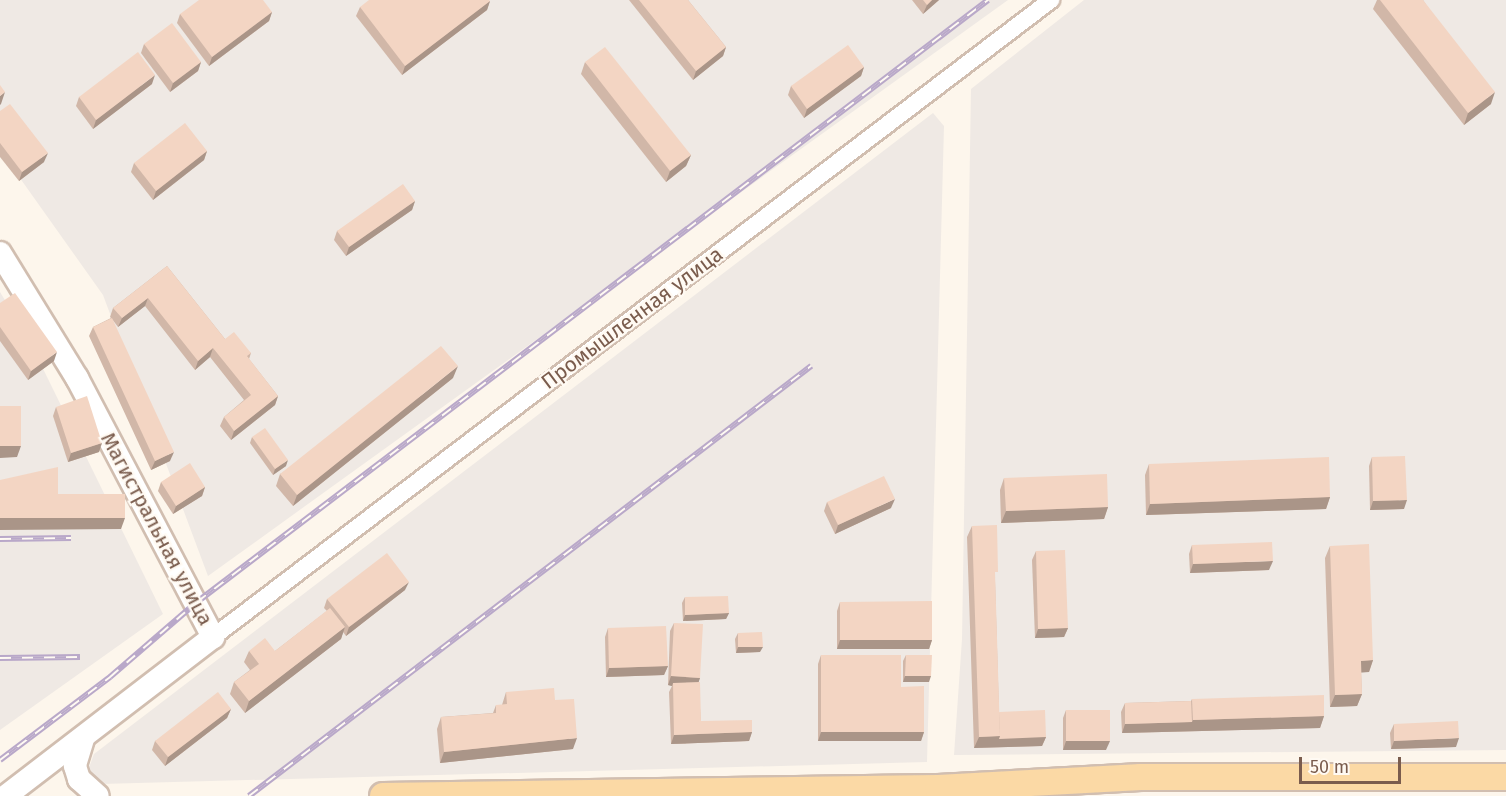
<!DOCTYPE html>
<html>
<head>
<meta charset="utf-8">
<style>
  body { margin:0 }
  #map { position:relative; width:1506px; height:796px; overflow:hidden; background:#fdf6ec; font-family:"Fira Sans",sans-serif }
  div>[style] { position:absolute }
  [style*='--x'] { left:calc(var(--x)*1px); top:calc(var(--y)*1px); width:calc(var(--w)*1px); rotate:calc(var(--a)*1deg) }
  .industrial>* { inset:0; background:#efe9e4 }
  .roads { filter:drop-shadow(2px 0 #d1beb0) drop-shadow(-2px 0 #d1beb0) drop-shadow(0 2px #d1beb0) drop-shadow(0 -2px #d1beb0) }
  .street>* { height:16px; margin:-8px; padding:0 8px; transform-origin:8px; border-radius:8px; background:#fff }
  .secondary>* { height:22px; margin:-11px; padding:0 11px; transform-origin:11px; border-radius:11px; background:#fff }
  .primary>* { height:26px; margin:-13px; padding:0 13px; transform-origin:13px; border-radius:13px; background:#fbd9a5 }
  .rail>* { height:6px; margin-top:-3px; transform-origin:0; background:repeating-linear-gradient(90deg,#fffaf3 0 11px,#b9a8c9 0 22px); box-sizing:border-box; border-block:2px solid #b9a8c9 }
  .wall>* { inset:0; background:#d1b7a8 }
  .shaded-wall>* { inset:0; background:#aa9588 }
  .building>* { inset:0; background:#f3d5c3 }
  span { translate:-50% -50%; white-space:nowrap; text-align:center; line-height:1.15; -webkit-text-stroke:4.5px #fffaf3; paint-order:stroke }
  .street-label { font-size:21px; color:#7a5c4d }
  .scale { position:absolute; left:1299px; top:757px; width:102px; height:27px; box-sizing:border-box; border:3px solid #7a5c4d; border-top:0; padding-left:8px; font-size:18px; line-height:21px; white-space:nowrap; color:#7a5c4d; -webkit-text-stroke:4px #fffaf3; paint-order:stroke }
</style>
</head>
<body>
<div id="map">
  <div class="industrial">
    <div style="clip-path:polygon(0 0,1008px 0,208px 576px,103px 295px,0 150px)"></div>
    <div style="clip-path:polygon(1084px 0,1506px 0,1506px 750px,954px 755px,962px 639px,971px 89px)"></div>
    <div style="clip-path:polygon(933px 113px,944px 126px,927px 762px,101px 784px,87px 773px,94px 754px)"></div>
    <div style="clip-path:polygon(0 292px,28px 338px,163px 614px,0 730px)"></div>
  </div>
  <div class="roads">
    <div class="street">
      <div style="--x:213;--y:637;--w:1053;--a:-37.24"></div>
    </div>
    <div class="secondary">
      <div style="--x:0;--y:253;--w:147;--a:58.4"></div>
      <div style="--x:77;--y:378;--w:293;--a:62.3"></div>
      <div style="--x:213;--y:637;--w:261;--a:142.5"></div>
      <div style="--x:83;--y:739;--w:28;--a:107"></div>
      <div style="--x:75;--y:766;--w:14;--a:73"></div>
      <div style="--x:79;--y:779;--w:25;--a:42"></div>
    </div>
    <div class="primary">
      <div style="--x:383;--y:796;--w:555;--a:-0.83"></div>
      <div style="--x:938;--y:788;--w:203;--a:-3.1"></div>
      <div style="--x:1141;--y:777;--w:365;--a:0"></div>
    </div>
  </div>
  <div class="rail">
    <div style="--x:0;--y:539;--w:71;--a:-0.8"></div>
    <div style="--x:0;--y:658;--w:80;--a:-0.7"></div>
    <div style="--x:0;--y:760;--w:138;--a:-37"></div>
    <div style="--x:110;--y:677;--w:115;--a:-40.8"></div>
    <div style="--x:197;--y:602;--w:994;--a:-37.27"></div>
    <div style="--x:249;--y:796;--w:708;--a:-37.42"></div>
  </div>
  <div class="wall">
    <div style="clip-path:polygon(629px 0,688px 0,726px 47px,723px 56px,693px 80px)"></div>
    <div style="clip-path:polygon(912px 0,939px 0,923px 14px)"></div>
    <div style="clip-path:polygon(1377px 0,1423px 0,1491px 104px,1464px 125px,1373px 9px)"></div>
    <div style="clip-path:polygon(490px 1px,487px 10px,402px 75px,356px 16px,360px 7px)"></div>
    <div style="clip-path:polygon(272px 12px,269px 21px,209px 66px,177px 23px,180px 14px)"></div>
    <div style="clip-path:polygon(144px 44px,201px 62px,198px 71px,170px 92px,141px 53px)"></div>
    <div style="clip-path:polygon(585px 62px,691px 155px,686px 166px,666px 182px,581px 74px)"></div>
    <div style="clip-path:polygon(864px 67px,861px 76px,804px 118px,788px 95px,791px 86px)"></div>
    <div style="clip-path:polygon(152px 84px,93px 129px,76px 106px,79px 97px)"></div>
    <div style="clip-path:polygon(0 111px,44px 162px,19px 181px,0 157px)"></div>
    <div style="clip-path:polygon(207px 151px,204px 160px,153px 200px,131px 172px,134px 163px)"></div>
    <div style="clip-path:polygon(415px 201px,412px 210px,346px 256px,334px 240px,337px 231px)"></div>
    <div style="clip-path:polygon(167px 266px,225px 339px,251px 353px,249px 359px,278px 396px,275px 405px,231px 440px,220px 426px,224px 417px,244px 400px,210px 357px,195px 370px,145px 306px,118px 327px,112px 319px,170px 461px,151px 470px,89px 336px,93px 327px,111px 318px,110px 317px,113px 308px)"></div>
    <div style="clip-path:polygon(0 303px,54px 361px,28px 380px,0 341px)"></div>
    <div style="clip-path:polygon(453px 378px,293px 506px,276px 486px,280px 474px)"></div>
    <div style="clip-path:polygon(56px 407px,102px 443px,99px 452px,68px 462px,53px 416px)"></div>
    <div style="clip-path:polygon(252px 437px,286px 466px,273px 475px,250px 443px)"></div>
    <div style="clip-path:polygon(1372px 457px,1404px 509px,1370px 510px,1369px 466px)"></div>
    <div style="clip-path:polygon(1149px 464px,1330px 497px,1326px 509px,1146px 515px,1145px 475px)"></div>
    <div style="clip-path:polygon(1004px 478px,1108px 507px,1104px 519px,1001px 523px,1000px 490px)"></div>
    <div style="clip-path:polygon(161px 482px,205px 487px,202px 496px,173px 514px,158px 491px)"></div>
    <div style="clip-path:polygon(827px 502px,891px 508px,835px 534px,824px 511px)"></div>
    <div style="clip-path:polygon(972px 526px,995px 581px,999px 712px,1046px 737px,1042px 746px,974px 748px,967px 537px)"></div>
    <div style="clip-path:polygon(1192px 545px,1269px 570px,1190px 573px,1189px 554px)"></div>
    <div style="clip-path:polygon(1330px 546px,1373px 660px,1369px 672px,1361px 672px,1362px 694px,1357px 706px,1330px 707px,1325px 558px)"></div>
    <div style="clip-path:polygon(1036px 551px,1068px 628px,1064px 637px,1035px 638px,1032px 560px)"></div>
    <div style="clip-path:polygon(405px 590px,346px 636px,343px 632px,341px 639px,245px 713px,230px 694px,234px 682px,250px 670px,244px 662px,249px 651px,275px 651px,327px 611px,324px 608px,327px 599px)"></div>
    <div style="clip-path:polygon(685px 597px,729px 613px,726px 619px,683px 621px,682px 603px)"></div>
    <div style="clip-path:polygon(840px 602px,932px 640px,929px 649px,837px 649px,837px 611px)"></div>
    <div style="clip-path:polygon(674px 623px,700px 678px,698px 682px,701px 721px,752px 732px,749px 741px,671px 744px,669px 692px,672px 686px,668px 685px,670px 631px)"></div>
    <div style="clip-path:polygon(608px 628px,668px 666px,664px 675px,606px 677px,605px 637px)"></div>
    <div style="clip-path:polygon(738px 633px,760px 652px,736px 653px,735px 639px)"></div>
    <div style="clip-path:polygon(821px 655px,924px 732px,921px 741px,818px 741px,818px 664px)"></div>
    <div style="clip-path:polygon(906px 655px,929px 682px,903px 682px,903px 661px)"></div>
    <div style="clip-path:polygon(506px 692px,555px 700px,573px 749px,440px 763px,437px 729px,441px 717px,493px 713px,496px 705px,502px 705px)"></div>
    <div style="clip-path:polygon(1192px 699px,1324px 716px,1320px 728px,1122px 733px,1121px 712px,1125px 703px,1191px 701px)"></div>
    <div style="clip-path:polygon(231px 709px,227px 718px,165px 766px,152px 750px,155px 741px)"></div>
    <div style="clip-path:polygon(1066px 710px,1106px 750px,1063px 750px,1063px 718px)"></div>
    <div style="clip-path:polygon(1394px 724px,1456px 747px,1391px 749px,1390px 733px)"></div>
  </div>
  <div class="shaded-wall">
    <div style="clip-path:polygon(932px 0,939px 0,923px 14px,927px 5px)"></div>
    <div style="clip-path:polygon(490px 1px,487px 10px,402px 75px,405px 66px)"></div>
    <div style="clip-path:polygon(272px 12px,269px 21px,209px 66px,212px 57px)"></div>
    <div style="clip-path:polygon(726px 47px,723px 56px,693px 80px,696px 71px)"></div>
    <div style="clip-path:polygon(201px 62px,198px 71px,170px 92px,173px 83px)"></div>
    <div style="clip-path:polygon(864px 67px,861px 76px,804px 118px,807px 109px)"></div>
    <div style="clip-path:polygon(155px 75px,152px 84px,93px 129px,96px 120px)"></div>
    <div style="clip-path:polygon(5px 92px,1px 104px,0 105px,0 96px)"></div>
    <div style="clip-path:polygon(1495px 92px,1491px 104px,1464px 125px,1468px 113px)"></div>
    <div style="clip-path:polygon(207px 151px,204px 160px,153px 200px,156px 191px)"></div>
    <div style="clip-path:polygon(48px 153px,44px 162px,19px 181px,22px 172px)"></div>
    <div style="clip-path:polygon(691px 155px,686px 166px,666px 182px,670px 171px)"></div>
    <div style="clip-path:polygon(415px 201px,412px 210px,346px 256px,349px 247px)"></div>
    <div style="clip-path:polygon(148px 298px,145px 306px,118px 327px,122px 318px)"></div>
    <div style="clip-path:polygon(213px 348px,210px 357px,195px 370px,198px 361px)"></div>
    <div style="clip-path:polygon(57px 352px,54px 361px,28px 380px,31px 371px)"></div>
    <div style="clip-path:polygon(458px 366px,453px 378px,293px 506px,297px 495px)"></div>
    <div style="clip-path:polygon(278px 396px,275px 405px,231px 440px,234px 431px)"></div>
    <div style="clip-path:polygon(102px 443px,99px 452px,68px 462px,71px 453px)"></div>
    <div style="clip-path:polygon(0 446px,21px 446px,17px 457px,0 458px)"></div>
    <div style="clip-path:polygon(174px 452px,170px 461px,151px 470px,155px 461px)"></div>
    <div style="clip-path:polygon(288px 460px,286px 466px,273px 475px,275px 469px)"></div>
    <div style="clip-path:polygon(205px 487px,202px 496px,173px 514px,176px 506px)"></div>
    <div style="clip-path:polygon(1330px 497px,1326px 509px,1146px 515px,1150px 504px)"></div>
    <div style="clip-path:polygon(895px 499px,891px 508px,835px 534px,838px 525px)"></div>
    <div style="clip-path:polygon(1407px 500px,1404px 509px,1370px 510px,1373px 501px)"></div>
    <div style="clip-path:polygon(1108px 507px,1104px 519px,1001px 523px,1006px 511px)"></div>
    <div style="clip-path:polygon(0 518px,125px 518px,121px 529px,0 530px)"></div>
    <div style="clip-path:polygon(1273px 561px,1269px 570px,1190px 573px,1193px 564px)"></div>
    <div style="clip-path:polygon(409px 582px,405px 590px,346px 636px,349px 627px)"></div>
    <div style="clip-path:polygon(729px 613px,726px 619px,683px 621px,685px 615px)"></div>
    <div style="clip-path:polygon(345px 627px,341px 639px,245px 713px,249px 701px)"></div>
    <div style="clip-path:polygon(1068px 628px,1064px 637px,1035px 638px,1038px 629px)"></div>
    <div style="clip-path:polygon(840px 640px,932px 640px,929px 649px,837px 649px)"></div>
    <div style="clip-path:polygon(738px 647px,763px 647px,760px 652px,736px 653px)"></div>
    <div style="clip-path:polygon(1373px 660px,1369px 672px,1356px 673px,1361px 661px)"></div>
    <div style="clip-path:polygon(668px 666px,664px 675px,606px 677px,609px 668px)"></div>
    <div style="clip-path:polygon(671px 676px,700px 678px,697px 687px,673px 683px,672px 686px,668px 685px)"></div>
    <div style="clip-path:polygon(905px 676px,931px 676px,929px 682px,903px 682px)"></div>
    <div style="clip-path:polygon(1362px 694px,1357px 706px,1330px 707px,1335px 695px)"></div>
    <div style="clip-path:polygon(231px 709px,227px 718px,165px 766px,168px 757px)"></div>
    <div style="clip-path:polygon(1324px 716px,1320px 728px,1122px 733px,1125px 724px,1192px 722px,1193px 720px)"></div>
    <div style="clip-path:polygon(752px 732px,749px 741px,671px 744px,674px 735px)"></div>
    <div style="clip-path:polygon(821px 732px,924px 732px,921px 741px,818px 741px)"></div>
    <div style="clip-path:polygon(1000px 736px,1046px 737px,1042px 746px,974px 748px,979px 737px)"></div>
    <div style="clip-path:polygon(577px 738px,573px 749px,440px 763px,444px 752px)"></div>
    <div style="clip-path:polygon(1459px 738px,1456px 747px,1391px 749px,1394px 741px)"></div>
    <div style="clip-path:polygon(1066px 741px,1110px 741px,1106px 750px,1063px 750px)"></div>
  </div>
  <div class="building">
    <div style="clip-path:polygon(199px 0,263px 0,272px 12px,212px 57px,180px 14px)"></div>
    <div style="clip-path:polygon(369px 0,489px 0,490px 1px,405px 66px,360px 7px)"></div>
    <div style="clip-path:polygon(639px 0,688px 0,726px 47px,696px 71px)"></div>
    <div style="clip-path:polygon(923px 0,932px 0,927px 5px)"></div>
    <div style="clip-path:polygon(1380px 0,1423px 0,1495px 92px,1468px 113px)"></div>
    <div style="clip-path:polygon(172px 23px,201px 62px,173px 83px,144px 44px)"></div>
    <div style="clip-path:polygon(848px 45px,864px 67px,807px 109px,791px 86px)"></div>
    <div style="clip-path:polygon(605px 47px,691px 155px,670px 171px,585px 62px)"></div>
    <div style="clip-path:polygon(138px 52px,155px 75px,96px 120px,79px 97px)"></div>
    <div style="clip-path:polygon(0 85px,5px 92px,0 96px)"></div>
    <div style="clip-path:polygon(10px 104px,48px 153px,22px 172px,0 143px,0 111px)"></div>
    <div style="clip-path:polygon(185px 123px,207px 151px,156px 191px,134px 163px)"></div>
    <div style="clip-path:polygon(403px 184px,415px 201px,349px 247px,337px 231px)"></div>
    <div style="clip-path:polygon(167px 266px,225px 339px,234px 332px,251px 353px,247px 356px,278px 396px,234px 431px,224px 417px,251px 395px,213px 348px,198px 361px,148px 298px,122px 318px,113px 308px)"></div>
    <div style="clip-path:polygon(15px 293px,57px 352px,31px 371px,0 327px,0 303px)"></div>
    <div style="clip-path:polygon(112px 318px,174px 452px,155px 461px,93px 327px)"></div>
    <div style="clip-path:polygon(441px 346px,458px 366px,297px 495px,280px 474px)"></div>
    <div style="clip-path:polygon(87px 396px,102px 443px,71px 453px,56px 407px)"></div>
    <div style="clip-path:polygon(0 406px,21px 406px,21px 446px,0 446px)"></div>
    <div style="clip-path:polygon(265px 428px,288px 460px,275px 469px,252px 437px)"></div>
    <div style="clip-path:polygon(1405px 456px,1407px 500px,1373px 501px,1372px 457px)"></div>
    <div style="clip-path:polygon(1329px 457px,1330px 497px,1150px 504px,1149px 464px)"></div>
    <div style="clip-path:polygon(190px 463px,205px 487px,176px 506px,161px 482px)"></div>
    <div style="clip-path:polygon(58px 467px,58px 494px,125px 494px,125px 518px,0 518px,0 480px)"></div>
    <div style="clip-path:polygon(1107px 474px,1108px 507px,1006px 511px,1004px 478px)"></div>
    <div style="clip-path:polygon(884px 476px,895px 499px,838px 525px,827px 502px)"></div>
    <div style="clip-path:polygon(997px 525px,998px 572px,995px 572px,1000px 736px,979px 737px,972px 526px)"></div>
    <div style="clip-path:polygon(1272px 542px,1273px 561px,1193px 564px,1192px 545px)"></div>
    <div style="clip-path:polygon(1369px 544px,1373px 660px,1361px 661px,1362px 694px,1335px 695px,1330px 546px)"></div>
    <div style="clip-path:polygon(1065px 550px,1068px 628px,1038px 629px,1036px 551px)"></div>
    <div style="clip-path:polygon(387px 553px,409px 582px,349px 627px,327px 599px)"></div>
    <div style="clip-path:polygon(728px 596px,729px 613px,685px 615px,685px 597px)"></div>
    <div style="clip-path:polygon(932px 601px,932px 640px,840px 640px,840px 602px)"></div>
    <div style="clip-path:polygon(330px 608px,345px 627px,249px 701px,234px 682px,259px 664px,249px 651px,265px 638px,275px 651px)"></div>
    <div style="clip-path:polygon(674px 623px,703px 624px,700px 678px,671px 676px)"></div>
    <div style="clip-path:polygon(666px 626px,668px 666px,609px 668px,608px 628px)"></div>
    <div style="clip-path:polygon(762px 632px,763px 647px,738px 647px,738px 633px)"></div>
    <div style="clip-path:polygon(821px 655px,901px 655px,901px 687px,924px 686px,924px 732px,821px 732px)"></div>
    <div style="clip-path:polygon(906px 655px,932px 655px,931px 676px,905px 676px)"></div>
    <div style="clip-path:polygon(700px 682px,701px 721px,752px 720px,752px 732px,674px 735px,673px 683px)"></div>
    <div style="clip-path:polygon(554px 688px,555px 700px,574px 699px,577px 738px,444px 752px,441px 717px,496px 713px,496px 705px,507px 704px,506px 692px)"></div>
    <div style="clip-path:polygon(218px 692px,231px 709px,168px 757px,155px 741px)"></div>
    <div style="clip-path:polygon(1324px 695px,1324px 716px,1193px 720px,1192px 699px)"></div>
    <div style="clip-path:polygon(1191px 701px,1192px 722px,1125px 724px,1125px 703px)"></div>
    <div style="clip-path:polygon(1045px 710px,1046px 737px,999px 739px,1000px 736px,999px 712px)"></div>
    <div style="clip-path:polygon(1066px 710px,1110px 710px,1110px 741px,1066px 741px)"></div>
    <div style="clip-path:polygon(1458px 721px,1459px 738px,1394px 741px,1394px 724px)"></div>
  </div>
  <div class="street-label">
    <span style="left:632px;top:318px;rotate:-37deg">Промышленная улица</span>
    <span style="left:157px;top:529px;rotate:62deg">Магистральная улица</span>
  </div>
  <div class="scale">50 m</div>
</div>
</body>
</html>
